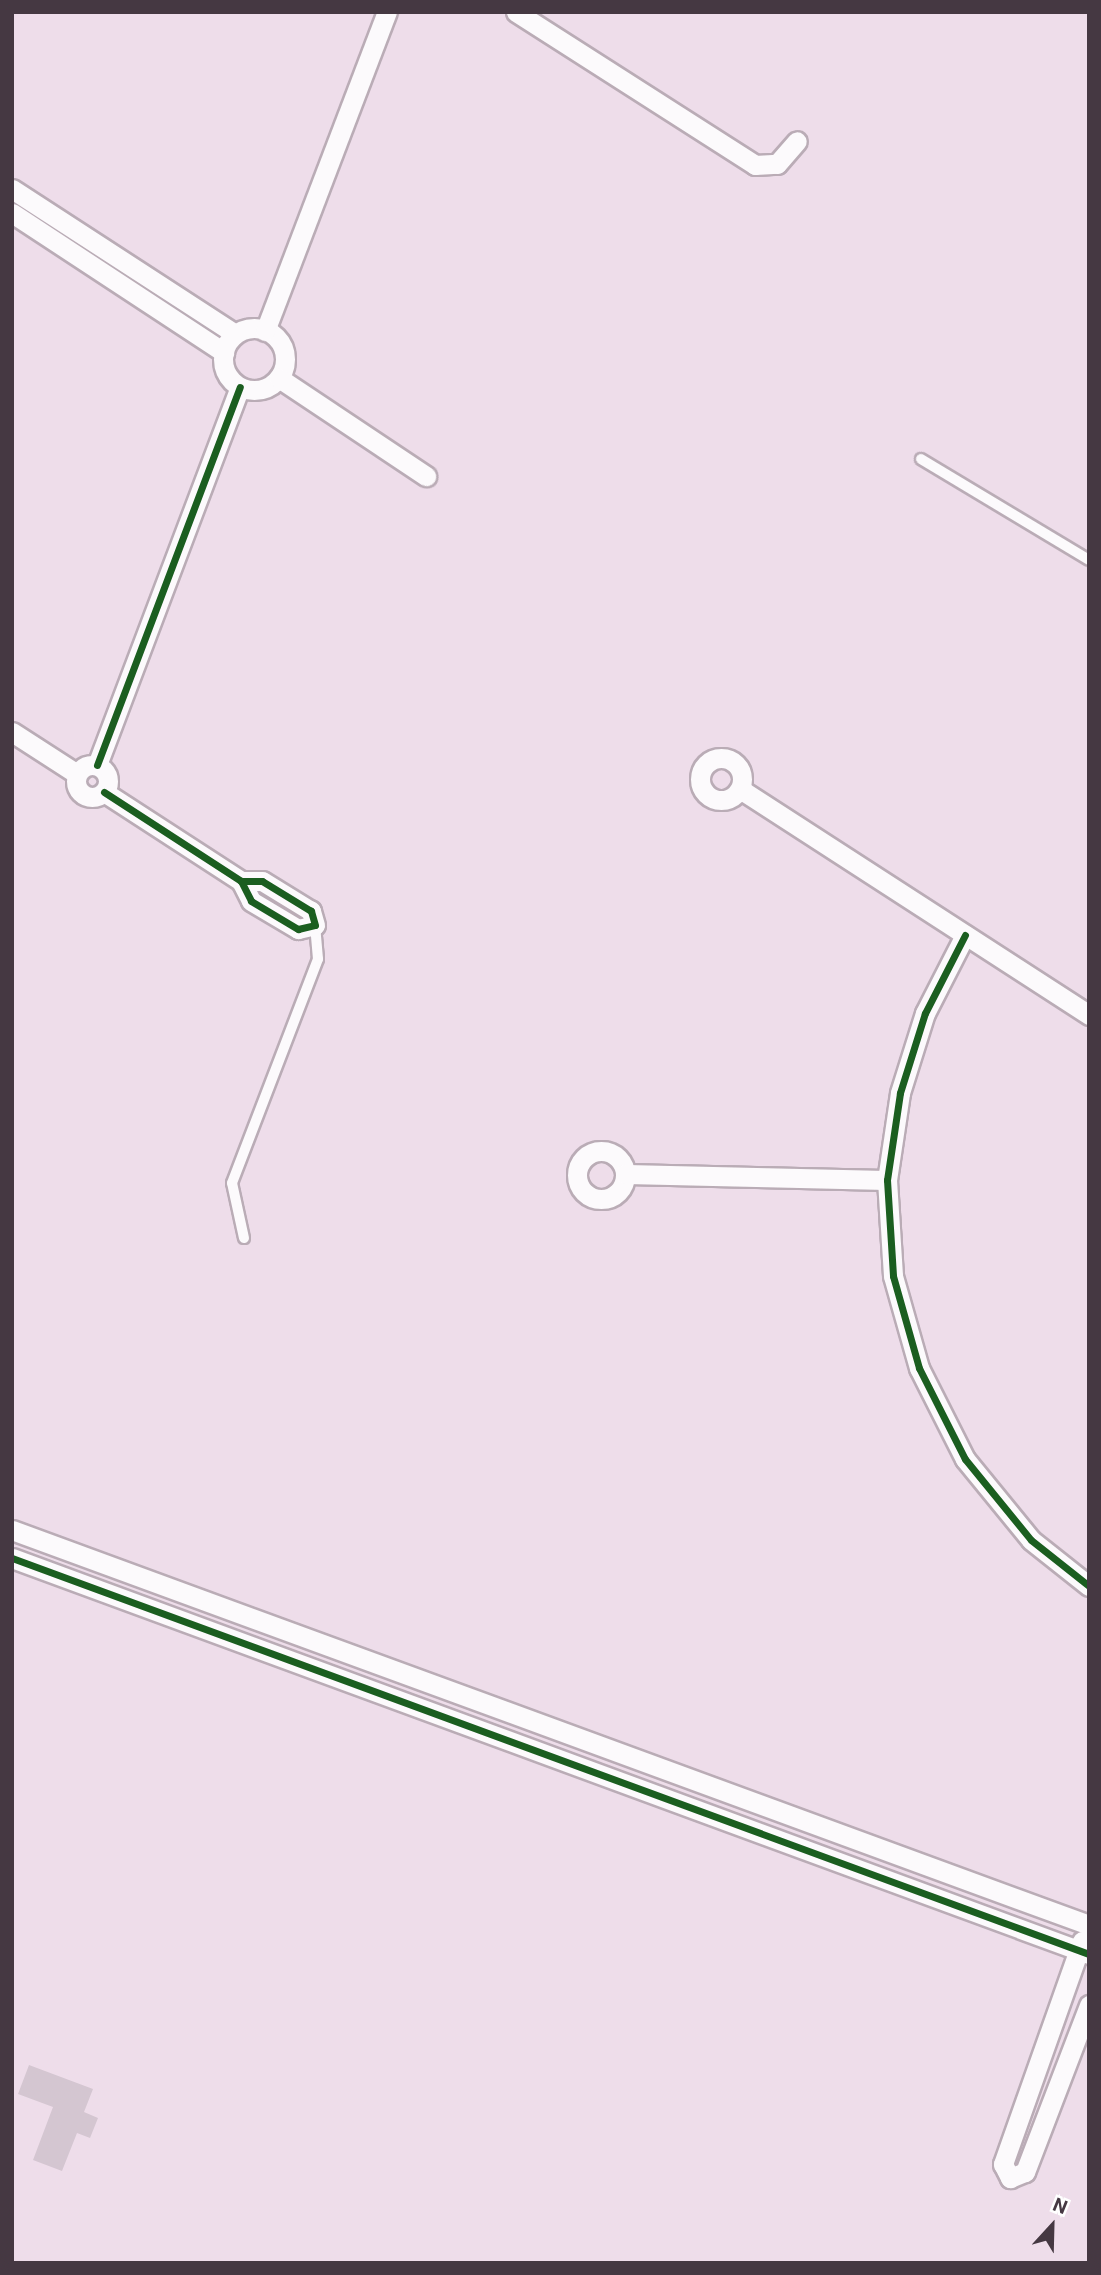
<!DOCTYPE html>
<html>
<head>
<meta charset="utf-8">
<style>
  body { margin:0 }
  #map { position:relative; width:1101px; height:2275px; overflow:hidden; background:#eeddea; font-family:Roboto,sans-serif }
  div>[style] { position:absolute }
  [style*='--x'] { left:calc(var(--x)*1px); top:calc(var(--y)*1px); width:calc(var(--w)*1px); rotate:calc(var(--a)*1deg) }
  .building>* { inset:0; background:#d4c6d1 }
  .roads { filter:drop-shadow(2px 0 #baacb6) drop-shadow(-2px 0 #baacb6) drop-shadow(0 2px #baacb6) drop-shadow(0 -2px #baacb6) }
  .service>* { height:10px; margin:-5px; padding:0 5px; transform-origin:5px; border-radius:5px; background:#fcfafc }
  .minor>* { height:19px; margin:-9.5px; padding:0 9.5px; transform-origin:9.5px; border-radius:9.5px; background:#fcfafc }
  .minor>.ring { margin:-9.5px; padding:0; box-sizing:content-box; background:none; border:19px solid #fcfafc; border-radius:50% }
  .cycleway>* { height:7px; margin:-3.5px; padding:0 3.5px; transform-origin:3.5px; border-radius:3.5px; background:#1b5e20 }
  span { translate:-50% -50%; white-space:nowrap; text-align:center; line-height:1.15; -webkit-text-stroke:5px #fff; paint-order:stroke }
  .frame { position:absolute; inset:0; border:14px solid #453842; pointer-events:none }
  .north { position:absolute; left:1017px; top:2191px; width:70px; height:70px; -webkit-text-stroke:5px #fff; paint-order:stroke; rotate:22deg; font-size:19px; font-weight:700; line-height:28px; text-align:center; color:#453842 }
  .north::after { content:''; display:block; margin:auto; width:24px; height:32px; background:#453842; clip-path:polygon(50% 0,100% 100%,50% 72%,0 100%) }
</style>
</head>
<body>
<div id="map">
  <div class="building">
    <div style="clip-path:polygon(29px 2065px,93px 2089px,84px 2112px,98px 2118px,90px 2138px,77px 2133px,62px 2171px,33px 2160px,53px 2107px,18px 2094px)"></div>
  </div>
  <div class="roads">
    <div class="service">
      <div style="--x:921;--y:459;--w:196;--a:31"></div>
      <div style="--x:244;--y:1238;--w:56;--a:-102.3"></div>
      <div style="--x:232;--y:1183;--w:240;--a:-69"></div>
      <div style="--x:318;--y:959;--w:34;--a:-95"></div>
    </div>
    <div class="minor">
      <div style="--x:516;--y:12;--w:284;--a:32.6"></div>
      <div style="--x:755;--y:165;--w:22;--a:-3"></div>
      <div style="--x:777;--y:164;--w:30;--a:-49"></div>
      <div style="--x:12;--y:189;--w:266;--a:33"></div>
      <div style="--x:12;--y:213;--w:254;--a:33.3"></div>
      <div class="ring" style="left:223px;top:328px;width:43px;height:43px"></div>
      <div style="--x:265;--y:331;--w:342;--a:-69.1"></div>
      <div style="--x:279;--y:378;--w:177;--a:33.7"></div>
      <div style="--x:12;--y:732;--w:77;--a:32.9"></div>
      <div class="ring" style="left:700px;top:758px;width:23px;height:23px"></div>
      <div class="ring" style="left:76px;top:765px;width:13px;height:13px"></div>
      <div style="--x:97;--y:765;--w:404;--a:-69.3"></div>
      <div style="--x:740;--y:789;--w:416;--a:32.9"></div>
      <div style="--x:104;--y:792;--w:163;--a:33"></div>
      <div style="--x:241;--y:881;--w:22;--a:63"></div>
      <div style="--x:251;--y:901;--w:55;--a:30.8"></div>
      <div style="--x:298;--y:929;--w:17;--a:-13"></div>
      <div style="--x:315;--y:925;--w:15;--a:-106"></div>
      <div style="--x:311;--y:911;--w:57;--a:-148.5"></div>
      <div style="--x:262;--y:881;--w:21;--a:180"></div>
      <div style="--x:965;--y:935;--w:88;--a:117.1"></div>
      <div style="--x:925;--y:1013;--w:84;--a:107.4"></div>
      <div style="--x:900;--y:1093;--w:88;--a:98.5"></div>
      <div style="--x:887;--y:1180;--w:96;--a:86.4"></div>
      <div style="--x:893;--y:1276;--w:96;--a:74.2"></div>
      <div style="--x:919;--y:1368;--w:102;--a:63.2"></div>
      <div style="--x:965;--y:1459;--w:104;--a:50.8"></div>
      <div style="--x:1031;--y:1540;--w:74;--a:38.4"></div>
      <div class="ring" style="left:577px;top:1151px;width:29px;height:29px"></div>
      <div style="--x:625;--y:1174;--w:262;--a:1.3"></div>
      <div style="--x:12;--y:1530;--w:1147;--a:20.14"></div>
      <div style="--x:12;--y:1558;--w:1147;--a:20.19"></div>
      <div style="--x:1082;--y:1941;--w:237;--a:109.5"></div>
      <div style="--x:1003;--y:2164;--w:16;--a:63"></div>
      <div style="--x:1010;--y:2178;--w:16;--a:-22"></div>
      <div style="--x:1025;--y:2172;--w:179;--a:-69"></div>
    </div>
  </div>
  <div class="cycleway">
    <div style="--x:97;--y:765;--w:404;--a:-69.3"></div>
    <div style="--x:104;--y:792;--w:163;--a:33"></div>
    <div style="--x:241;--y:881;--w:22;--a:63"></div>
    <div style="--x:251;--y:901;--w:55;--a:30.8"></div>
    <div style="--x:298;--y:929;--w:17;--a:-13"></div>
    <div style="--x:315;--y:925;--w:15;--a:-106"></div>
    <div style="--x:311;--y:911;--w:57;--a:-148.5"></div>
    <div style="--x:262;--y:881;--w:21;--a:180"></div>
    <div style="--x:965;--y:935;--w:88;--a:117.1"></div>
    <div style="--x:925;--y:1013;--w:84;--a:107.4"></div>
    <div style="--x:900;--y:1093;--w:88;--a:98.5"></div>
    <div style="--x:887;--y:1180;--w:96;--a:86.4"></div>
    <div style="--x:893;--y:1276;--w:96;--a:74.2"></div>
    <div style="--x:919;--y:1368;--w:102;--a:63.2"></div>
    <div style="--x:965;--y:1459;--w:104;--a:50.8"></div>
    <div style="--x:1031;--y:1540;--w:74;--a:38.4"></div>
    <div style="--x:12;--y:1558;--w:1147;--a:20.19"></div>
  </div>
  <div class="frame"></div>
  <div class="north">N</div>
</div>
</body>
</html>
